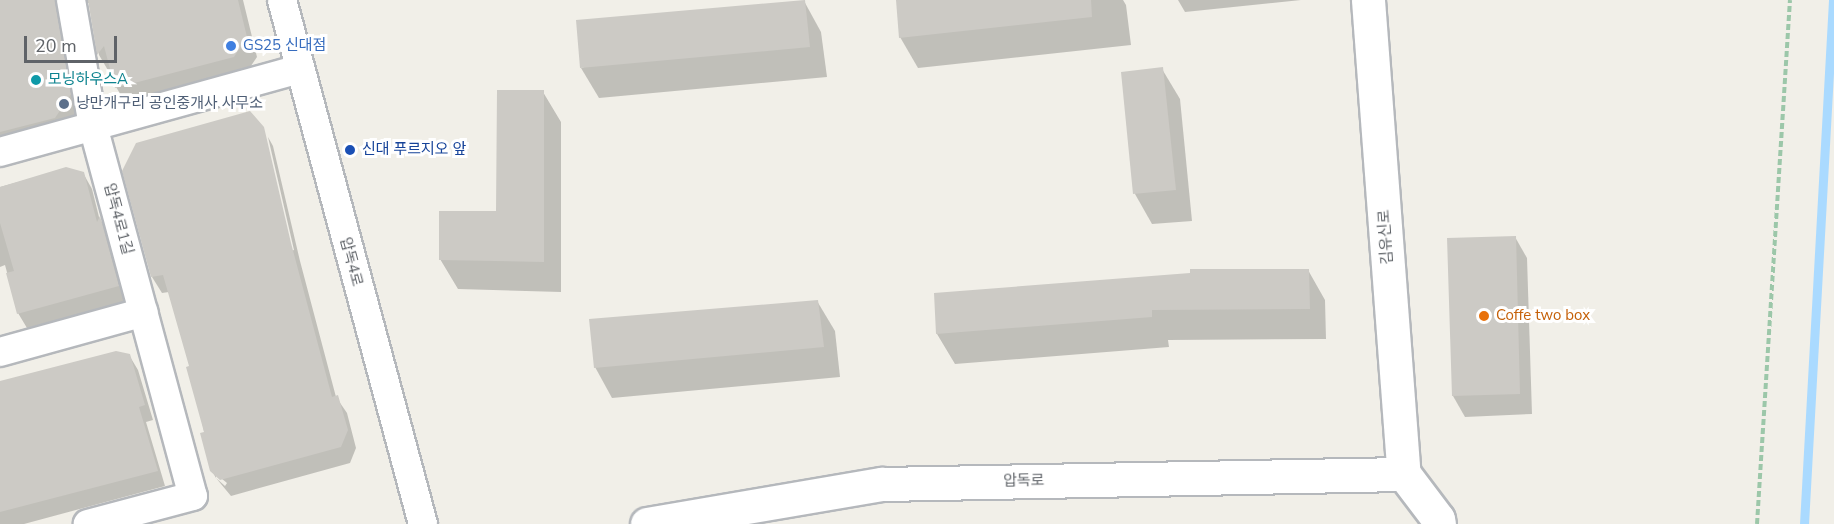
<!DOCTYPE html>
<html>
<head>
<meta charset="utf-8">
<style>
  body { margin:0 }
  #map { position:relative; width:1834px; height:524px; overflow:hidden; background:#f1efe8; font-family:"Nunito Sans","Noto Sans KR",sans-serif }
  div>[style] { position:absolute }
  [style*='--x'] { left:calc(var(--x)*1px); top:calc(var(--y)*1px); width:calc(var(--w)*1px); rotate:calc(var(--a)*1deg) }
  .shadow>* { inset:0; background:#0003 }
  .stream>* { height:9px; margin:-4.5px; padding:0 4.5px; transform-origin:4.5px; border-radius:4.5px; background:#aadaff }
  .building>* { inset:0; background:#cccac5 }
  .path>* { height:4px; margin-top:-2px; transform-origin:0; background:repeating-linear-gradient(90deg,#9cc7a9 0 6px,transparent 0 9px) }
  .roads { filter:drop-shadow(2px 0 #b5b8bc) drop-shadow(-2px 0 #b5b8bc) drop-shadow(0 2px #b5b8bc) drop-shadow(0 -2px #b5b8bc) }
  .minor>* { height:28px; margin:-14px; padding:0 14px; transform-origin:14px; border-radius:14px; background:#fff }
  .tertiary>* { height:33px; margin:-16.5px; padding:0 16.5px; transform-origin:16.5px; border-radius:16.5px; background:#fff }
  .dots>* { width:16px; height:16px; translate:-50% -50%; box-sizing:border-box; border:3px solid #fff; border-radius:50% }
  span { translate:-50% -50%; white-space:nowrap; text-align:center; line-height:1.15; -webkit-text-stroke:6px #fff; paint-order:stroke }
  .shop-label { font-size:15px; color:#366cbe }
  .left { translate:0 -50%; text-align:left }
  .culture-label { font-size:15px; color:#0d838f }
  .service-label { font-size:15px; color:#4e5e75 }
  .transit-label { font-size:15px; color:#164399 }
  .street-label { font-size:15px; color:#5f6368 }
  .food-label { font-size:15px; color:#c56008 }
  .scale { position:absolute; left:24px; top:36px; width:93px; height:27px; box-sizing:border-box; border:3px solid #5f6368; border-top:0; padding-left:8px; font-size:18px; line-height:21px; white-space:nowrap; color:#5f6368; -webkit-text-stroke:4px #fff; paint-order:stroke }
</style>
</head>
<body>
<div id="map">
  <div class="shadow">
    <div style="clip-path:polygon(0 0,243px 0,257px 57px,244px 76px,127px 105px,116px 87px,112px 68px,109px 72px,99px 55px,89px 3px,80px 2px,66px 33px,0 30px)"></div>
    <div style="clip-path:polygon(898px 0,1123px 0,1126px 5px,1131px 45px,918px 68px,900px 37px)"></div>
    <div style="clip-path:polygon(1178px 0,1301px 0,1185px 12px)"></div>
    <div style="clip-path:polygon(804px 1px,821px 32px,827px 77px,599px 98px,581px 68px)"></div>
    <div style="clip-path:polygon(61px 46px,72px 65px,80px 113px,65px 136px,0 154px,0 63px)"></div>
    <div style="clip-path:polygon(1162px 69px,1180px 99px,1192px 221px,1152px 224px,1135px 194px)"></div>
    <div style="clip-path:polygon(543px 92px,561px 122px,561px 292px,458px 289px,440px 259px,498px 213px)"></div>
    <div style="clip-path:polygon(263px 128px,291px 251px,294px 250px,268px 137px,273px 146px,300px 261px,336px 397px,347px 413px,356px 448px,350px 463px,231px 496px,216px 478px,225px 486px,227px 483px,216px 474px,216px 478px,212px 471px,191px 367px,169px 292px,162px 293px,152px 277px)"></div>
    <div style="clip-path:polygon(66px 169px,83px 173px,92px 189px,99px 217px,108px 233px,127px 301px,27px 328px,18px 313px,5px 265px,0 267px,0 187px)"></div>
    <div style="clip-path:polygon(1515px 237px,1527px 258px,1532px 414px,1465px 417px,1453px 396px,1449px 239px)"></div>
    <div style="clip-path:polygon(1308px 270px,1325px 300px,1326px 339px,1168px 340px,1169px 347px,955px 364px,937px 334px,935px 294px)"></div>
    <div style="clip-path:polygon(817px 301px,835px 331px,840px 377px,612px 398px,595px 367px)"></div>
    <div style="clip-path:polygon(129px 355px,138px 370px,153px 420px,146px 422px,165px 486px,24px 524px,0 524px,0 383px)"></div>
  </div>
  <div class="stream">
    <div style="--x:1804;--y:524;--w:525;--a:-86.83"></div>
  </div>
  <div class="building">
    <div style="clip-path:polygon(0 0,55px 0,71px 94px,55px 118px,0 132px)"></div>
    <div style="clip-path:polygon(88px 0,238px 0,247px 37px,234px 57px,115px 88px,104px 46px,97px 55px)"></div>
    <div style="clip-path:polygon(805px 0,810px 47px,580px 68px,576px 20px)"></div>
    <div style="clip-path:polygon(896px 0,1091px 0,1092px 17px,899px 38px)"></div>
    <div style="clip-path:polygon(1163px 67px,1176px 190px,1133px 194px,1121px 72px)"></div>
    <div style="clip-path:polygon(497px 90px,544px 90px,544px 262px,439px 260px,439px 211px,496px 211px)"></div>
    <div style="clip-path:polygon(250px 111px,264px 127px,291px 243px,332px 397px,338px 395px,348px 430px,341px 447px,220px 480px,210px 471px,200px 433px,204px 432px,186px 367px,189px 366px,163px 275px,151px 277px,122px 171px,136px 143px)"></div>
    <div style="clip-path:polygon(66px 167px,84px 172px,97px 222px,100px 216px,119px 286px,17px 314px,6px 273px,14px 271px,0 223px,0 187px)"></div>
    <div style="clip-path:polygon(1516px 236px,1520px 394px,1452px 396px,1447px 238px)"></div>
    <div style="clip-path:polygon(1190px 269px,1309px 269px,1310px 309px,1152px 310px,1152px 317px,936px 334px,934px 293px,1190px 273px)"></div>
    <div style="clip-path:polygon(818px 300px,824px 347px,594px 368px,589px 319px)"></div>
    <div style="clip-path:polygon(116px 351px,130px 354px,145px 405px,139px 407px,158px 471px,0 512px,0 381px)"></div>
  </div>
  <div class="path">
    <div style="--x:1757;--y:524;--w:525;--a:-86.4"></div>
  </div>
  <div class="roads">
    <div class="minor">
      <div style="--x:71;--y:0;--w:128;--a:80.1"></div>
      <div style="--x:93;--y:126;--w:383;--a:74.9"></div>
      <div style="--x:193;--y:496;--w:109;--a:165.1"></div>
      <div style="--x:282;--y:0;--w:543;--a:74.94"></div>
      <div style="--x:0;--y:152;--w:310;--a:-15.5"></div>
      <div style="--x:0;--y:352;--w:149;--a:-15.5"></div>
    </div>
    <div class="tertiary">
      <div style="--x:1368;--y:0;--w:475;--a:85.7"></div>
      <div style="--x:1404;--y:474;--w:56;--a:52.9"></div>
      <div style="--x:1438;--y:519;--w:5;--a:79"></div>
      <div style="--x:647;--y:524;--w:238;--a:-9.7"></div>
      <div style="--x:882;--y:484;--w:522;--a:-1.1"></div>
    </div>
  </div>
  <div class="dots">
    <div style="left:231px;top:46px;background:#3f7fe0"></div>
    <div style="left:36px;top:80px;background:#0f9aa8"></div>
    <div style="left:64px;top:104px;background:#5c6f8a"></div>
    <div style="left:350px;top:150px;background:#1a4fb4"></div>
    <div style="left:1484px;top:316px;background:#e8710a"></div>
  </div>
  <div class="shop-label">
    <span class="left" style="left:243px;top:46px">GS25 신대점</span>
  </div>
  <div class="culture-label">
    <span class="left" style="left:48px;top:80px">모닝하우스A</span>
  </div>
  <div class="service-label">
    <span class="left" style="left:76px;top:104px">낭만개구리 공인중개사 사무소</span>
  </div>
  <div class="transit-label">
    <span class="left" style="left:362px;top:150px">신대 푸르지오 앞</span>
  </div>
  <div class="street-label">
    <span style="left:118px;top:219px;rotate:75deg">압독4로1길</span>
    <span style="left:1386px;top:237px;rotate:-94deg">김유신로</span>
    <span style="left:351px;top:262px;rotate:75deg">압독4로</span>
    <span style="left:1024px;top:481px;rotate:-1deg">압독로</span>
  </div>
  <div class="food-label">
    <span class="left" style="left:1496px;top:316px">Coffe two box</span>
  </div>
  <div class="scale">20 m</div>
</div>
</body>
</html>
